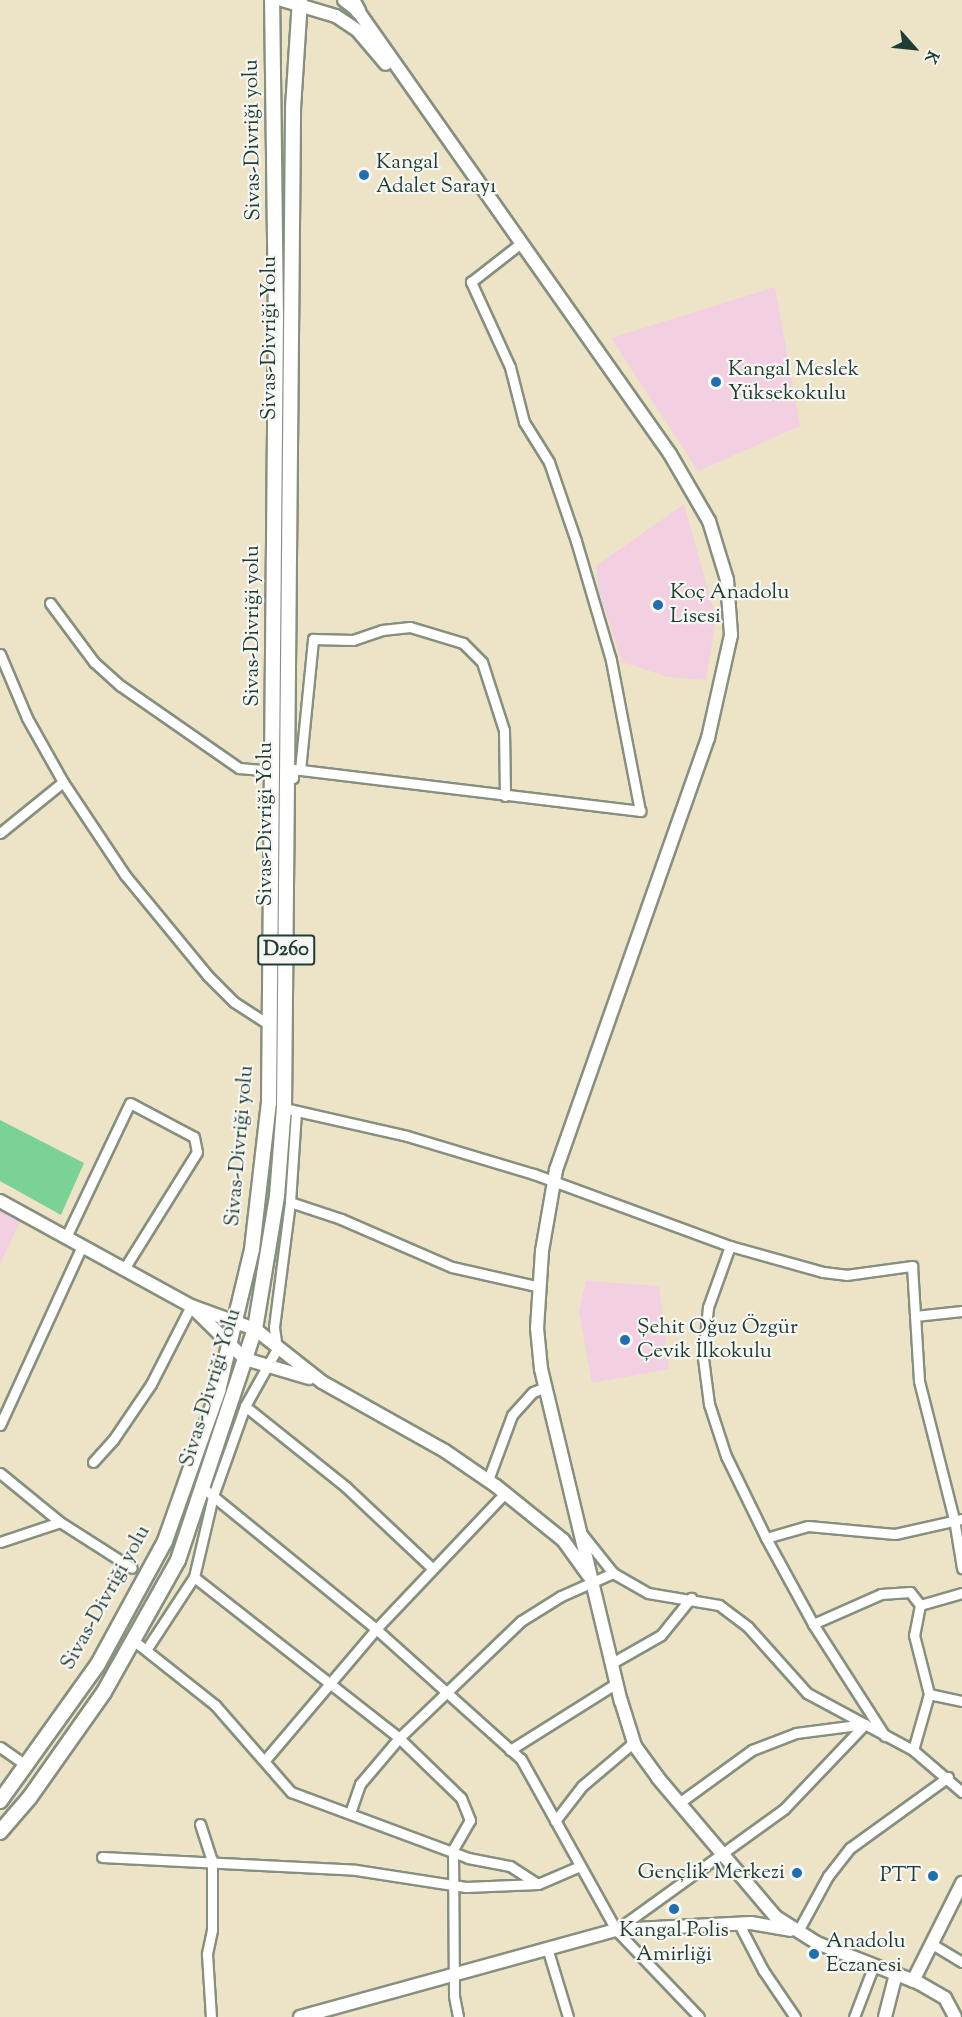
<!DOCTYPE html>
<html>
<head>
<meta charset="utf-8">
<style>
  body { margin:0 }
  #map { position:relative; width:962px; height:2017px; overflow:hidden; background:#ede4c8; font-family:"Sorts Mill Goudy",serif }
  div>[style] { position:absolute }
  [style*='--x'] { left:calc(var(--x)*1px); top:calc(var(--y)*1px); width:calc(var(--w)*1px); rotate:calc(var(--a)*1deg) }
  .built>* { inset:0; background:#f2cfe1 }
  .green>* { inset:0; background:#7bd296 }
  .roads { filter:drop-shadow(2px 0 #86907e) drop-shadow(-2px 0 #86907e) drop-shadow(0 2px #86907e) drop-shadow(0 -2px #86907e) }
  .street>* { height:9px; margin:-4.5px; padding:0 4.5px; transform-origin:4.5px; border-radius:4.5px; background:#fff }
  .secondary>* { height:12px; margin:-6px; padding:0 6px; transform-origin:6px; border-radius:6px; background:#fff }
  .primary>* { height:14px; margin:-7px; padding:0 7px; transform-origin:7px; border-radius:7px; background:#fff }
  .dots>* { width:16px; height:16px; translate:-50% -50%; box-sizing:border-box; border:3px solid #f6f6f2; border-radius:50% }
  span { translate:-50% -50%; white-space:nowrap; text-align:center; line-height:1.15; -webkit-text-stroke:4.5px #f6f6f2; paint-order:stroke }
  .shield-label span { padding:2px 4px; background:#f6f6f2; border:2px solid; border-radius:4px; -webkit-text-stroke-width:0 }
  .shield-label { font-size:20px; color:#1f3d34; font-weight:700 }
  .street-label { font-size:21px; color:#1f3d34 }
  .poi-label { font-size:21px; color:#1f3d34 }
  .left { translate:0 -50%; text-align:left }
  .right { translate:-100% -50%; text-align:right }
  .north { position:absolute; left:884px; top:18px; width:60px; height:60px; -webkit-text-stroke:4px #f6f6f2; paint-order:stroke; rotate:117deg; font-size:16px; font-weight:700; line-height:24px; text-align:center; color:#1f3d34 }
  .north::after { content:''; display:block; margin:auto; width:21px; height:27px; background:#1f3d34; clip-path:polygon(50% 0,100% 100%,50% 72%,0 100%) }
</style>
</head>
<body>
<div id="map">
  <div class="built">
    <div style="clip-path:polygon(775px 287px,800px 426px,698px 471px,611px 338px)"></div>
    <div style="clip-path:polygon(684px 504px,716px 618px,706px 680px,668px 677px,622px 662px,599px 592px,596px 566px)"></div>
    <div style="clip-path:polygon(0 1207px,22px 1218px,0 1264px)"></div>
    <div style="clip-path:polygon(586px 1281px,659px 1286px,669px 1369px,592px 1383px,579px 1312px)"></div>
  </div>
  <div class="green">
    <div style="clip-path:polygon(0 1120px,84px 1163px,61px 1215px,0 1181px)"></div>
  </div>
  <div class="roads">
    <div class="street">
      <div style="--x:50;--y:603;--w:74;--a:53.3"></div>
      <div style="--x:94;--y:662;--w:36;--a:42"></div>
      <div style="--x:121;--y:686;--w:144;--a:34.8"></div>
      <div style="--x:239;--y:768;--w:35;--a:5"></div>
      <div style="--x:0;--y:654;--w:69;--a:67.1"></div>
      <div style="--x:27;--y:718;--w:73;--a:60.6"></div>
      <div style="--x:63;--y:782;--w:112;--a:56.3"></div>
      <div style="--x:125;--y:875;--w:129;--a:50.6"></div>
      <div style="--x:207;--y:975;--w:38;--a:45"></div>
      <div style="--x:234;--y:1002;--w:40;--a:32.9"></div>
      <div style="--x:300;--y:770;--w:132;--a:-84.3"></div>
      <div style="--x:313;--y:639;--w:40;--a:1.4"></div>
      <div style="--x:353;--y:640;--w:31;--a:-19"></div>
      <div style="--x:382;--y:630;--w:28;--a:-6"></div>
      <div style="--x:410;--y:627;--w:55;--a:16.8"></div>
      <div style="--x:463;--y:643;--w:27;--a:45"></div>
      <div style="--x:482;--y:662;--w:71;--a:72.1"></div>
      <div style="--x:504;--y:730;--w:66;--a:89.1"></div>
      <div style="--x:293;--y:778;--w:9;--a:-90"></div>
      <div style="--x:293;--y:769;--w:350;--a:6.9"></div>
      <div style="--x:640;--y:811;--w:154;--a:-100.9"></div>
      <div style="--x:611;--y:660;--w:124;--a:-106.4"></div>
      <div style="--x:576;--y:541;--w:83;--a:-108.9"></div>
      <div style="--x:549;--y:462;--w:47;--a:-122"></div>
      <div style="--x:524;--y:422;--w:57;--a:-104.3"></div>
      <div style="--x:510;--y:367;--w:94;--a:-114.6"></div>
      <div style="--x:471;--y:282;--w:63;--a:-38"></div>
      <div style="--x:0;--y:833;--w:81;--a:-39"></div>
      <div style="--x:284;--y:1108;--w:126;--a:12.8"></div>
      <div style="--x:407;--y:1136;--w:133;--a:16.7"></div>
      <div style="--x:534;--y:1174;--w:209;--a:20.2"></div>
      <div style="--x:730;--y:1246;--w:97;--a:15.6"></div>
      <div style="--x:823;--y:1272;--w:23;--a:7"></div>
      <div style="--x:846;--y:1275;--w:67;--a:-7.8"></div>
      <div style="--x:912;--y:1266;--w:115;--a:86.5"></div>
      <div style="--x:919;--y:1381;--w:142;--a:75.8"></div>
      <div style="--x:954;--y:1519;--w:50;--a:80.7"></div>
      <div style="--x:290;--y:1202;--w:54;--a:18.4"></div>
      <div style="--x:341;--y:1219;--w:121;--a:23.4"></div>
      <div style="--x:452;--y:1267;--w:90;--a:12.8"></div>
      <div style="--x:66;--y:1237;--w:148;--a:-64.5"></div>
      <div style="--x:130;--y:1103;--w:72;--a:28"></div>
      <div style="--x:194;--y:1137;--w:15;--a:79"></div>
      <div style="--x:197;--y:1152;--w:138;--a:122"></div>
      <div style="--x:730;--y:1246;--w:65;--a:109.8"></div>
      <div style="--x:708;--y:1307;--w:51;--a:95.6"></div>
      <div style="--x:703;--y:1358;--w:46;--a:82.6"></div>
      <div style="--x:709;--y:1404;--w:55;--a:71.9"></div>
      <div style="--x:726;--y:1456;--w:91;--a:64"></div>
      <div style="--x:766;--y:1538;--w:98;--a:61.3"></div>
      <div style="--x:813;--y:1624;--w:133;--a:57.3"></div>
      <div style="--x:915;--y:1316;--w:47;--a:-6.1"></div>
      <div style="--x:245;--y:1406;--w:129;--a:38.7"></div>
      <div style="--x:346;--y:1487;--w:118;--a:43.3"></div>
      <div style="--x:0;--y:1425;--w:197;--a:-65.4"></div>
      <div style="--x:93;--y:1462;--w:30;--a:-48"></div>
      <div style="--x:113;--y:1440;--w:68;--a:-55.8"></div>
      <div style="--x:151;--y:1384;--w:88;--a:-62.9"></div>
      <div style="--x:0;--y:1473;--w:77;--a:39.2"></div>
      <div style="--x:60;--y:1522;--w:85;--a:32.6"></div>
      <div style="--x:488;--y:1480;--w:69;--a:-69.7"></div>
      <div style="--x:512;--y:1415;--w:31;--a:-48"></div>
      <div style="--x:533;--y:1392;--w:14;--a:-21"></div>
      <div style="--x:202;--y:1487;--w:225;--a:39.2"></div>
      <div style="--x:376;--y:1629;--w:195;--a:41.9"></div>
      <div style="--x:521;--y:1759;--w:196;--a:60.9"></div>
      <div style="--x:616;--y:1930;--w:120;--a:46.3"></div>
      <div style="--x:582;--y:1534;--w:50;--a:51.5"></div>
      <div style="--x:613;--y:1573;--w:40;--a:29.7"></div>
      <div style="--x:648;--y:1593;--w:72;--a:9.6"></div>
      <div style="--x:719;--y:1605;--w:36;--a:37"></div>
      <div style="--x:748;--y:1627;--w:89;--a:48.2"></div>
      <div style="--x:807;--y:1693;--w:120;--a:28.3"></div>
      <div style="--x:913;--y:1750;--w:65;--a:40.6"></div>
      <div style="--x:766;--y:1538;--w:44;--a:-15.9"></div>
      <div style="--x:808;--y:1526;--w:87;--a:5.3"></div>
      <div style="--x:895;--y:1534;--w:69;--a:-12.6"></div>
      <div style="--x:0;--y:1542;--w:63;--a:-18.4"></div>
      <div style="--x:194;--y:1577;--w:261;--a:38.1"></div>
      <div style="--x:399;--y:1738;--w:86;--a:44.1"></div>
      <div style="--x:461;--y:1798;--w:24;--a:68"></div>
      <div style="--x:470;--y:1820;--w:34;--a:120"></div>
      <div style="--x:453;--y:1849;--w:147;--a:89.6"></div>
      <div style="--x:454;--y:1996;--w:21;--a:79"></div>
      <div style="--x:920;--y:1605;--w:44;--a:-15.9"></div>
      <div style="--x:813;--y:1624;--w:74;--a:-23.8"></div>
      <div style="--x:881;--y:1594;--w:29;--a:-4"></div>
      <div style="--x:910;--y:1592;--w:16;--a:52"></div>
      <div style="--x:920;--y:1605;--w:31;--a:101"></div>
      <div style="--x:914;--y:1635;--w:61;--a:75.7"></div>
      <div style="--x:929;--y:1694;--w:58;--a:105.9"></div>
      <div style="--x:133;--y:1640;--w:105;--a:38.4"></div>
      <div style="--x:215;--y:1705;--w:116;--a:48.9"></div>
      <div style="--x:291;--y:1792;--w:189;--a:20.4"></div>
      <div style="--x:468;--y:1858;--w:43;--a:10.8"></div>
      <div style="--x:510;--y:1866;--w:33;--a:33"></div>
      <div style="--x:146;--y:1650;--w:87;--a:-56.7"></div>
      <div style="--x:194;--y:1577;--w:83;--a:-76.8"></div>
      <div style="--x:213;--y:1496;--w:96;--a:-70.4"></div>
      <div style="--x:245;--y:1406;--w:65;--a:-60.7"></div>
      <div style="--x:277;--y:1349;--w:22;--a:-98"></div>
      <div style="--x:274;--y:1327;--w:126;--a:-82.7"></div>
      <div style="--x:290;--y:1202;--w:91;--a:-86.2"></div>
      <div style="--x:612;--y:1663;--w:56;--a:-29.7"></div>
      <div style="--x:661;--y:1635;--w:48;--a:-51"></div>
      <div style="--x:929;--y:1694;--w:34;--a:12"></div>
      <div style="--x:0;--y:1747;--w:33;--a:35"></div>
      <div style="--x:510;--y:1750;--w:126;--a:-32.1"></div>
      <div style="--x:265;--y:1760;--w:172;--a:-49.7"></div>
      <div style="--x:376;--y:1629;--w:187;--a:-46.5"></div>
      <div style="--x:679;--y:1803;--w:90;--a:-36"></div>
      <div style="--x:752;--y:1750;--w:47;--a:-21.1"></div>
      <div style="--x:796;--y:1733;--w:70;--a:-7.4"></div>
      <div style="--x:350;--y:1813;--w:31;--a:-71"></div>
      <div style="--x:360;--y:1784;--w:60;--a:-49.7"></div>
      <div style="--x:399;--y:1738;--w:169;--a:-43.8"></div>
      <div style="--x:521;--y:1621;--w:47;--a:-32"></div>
      <div style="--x:561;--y:1596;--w:57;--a:-23.9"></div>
      <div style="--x:555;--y:1821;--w:44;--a:-52.4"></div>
      <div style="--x:582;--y:1786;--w:68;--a:-40.2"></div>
      <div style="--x:200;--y:1824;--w:38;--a:72"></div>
      <div style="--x:212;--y:1860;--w:70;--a:90"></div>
      <div style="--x:212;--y:1930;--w:25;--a:102"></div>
      <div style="--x:207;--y:1954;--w:63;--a:86.4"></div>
      <div style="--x:102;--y:1857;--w:254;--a:2.9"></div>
      <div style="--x:356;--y:1870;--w:111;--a:8.8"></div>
      <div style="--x:466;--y:1887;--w:72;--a:-2.4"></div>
      <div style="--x:538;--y:1884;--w:46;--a:-23.2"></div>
      <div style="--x:739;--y:1924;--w:52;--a:62.4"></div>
      <div style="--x:763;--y:1970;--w:57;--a:55.8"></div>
      <div style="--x:619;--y:1928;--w:203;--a:-35.8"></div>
      <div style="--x:784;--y:1809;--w:117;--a:-46.4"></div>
      <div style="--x:798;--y:1931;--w:63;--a:-61.4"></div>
      <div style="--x:828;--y:1876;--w:36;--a:-52"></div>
      <div style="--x:850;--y:1848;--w:121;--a:-35.9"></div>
      <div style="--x:932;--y:1944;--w:35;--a:31"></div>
      <div style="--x:548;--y:1951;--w:69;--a:73.1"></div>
      <div style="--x:854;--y:2017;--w:56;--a:-69"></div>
    </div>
    <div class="secondary">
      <div style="--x:282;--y:0;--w:56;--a:16.5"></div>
      <div style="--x:336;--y:16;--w:27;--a:34"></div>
      <div style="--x:358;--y:31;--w:43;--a:49.7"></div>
      <div style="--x:344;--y:0;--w:18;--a:38"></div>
      <div style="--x:358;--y:11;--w:542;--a:54.84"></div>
      <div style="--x:670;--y:454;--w:78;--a:59.8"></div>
      <div style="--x:709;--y:521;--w:62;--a:73"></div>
      <div style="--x:727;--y:580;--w:55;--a:85.8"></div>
      <div style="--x:731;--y:635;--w:106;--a:102.6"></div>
      <div style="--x:708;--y:738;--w:458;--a:109.4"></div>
      <div style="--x:556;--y:1170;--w:82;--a:99.8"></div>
      <div style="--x:542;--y:1251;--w:77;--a:93.7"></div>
      <div style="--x:537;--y:1328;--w:41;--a:84.4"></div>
      <div style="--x:541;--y:1369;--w:342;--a:76.5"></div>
      <div style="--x:621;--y:1701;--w:47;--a:72.7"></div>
      <div style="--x:635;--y:1746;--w:39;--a:54"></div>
      <div style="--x:658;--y:1778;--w:182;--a:49.7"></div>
      <div style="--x:776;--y:1917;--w:49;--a:32.4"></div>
      <div style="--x:817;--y:1943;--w:110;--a:21.4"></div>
      <div style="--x:919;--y:1983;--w:30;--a:30"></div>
      <div style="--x:945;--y:1998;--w:21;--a:62"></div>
      <div style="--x:0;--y:1201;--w:218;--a:28.8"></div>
      <div style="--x:191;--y:1306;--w:68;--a:19.8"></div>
      <div style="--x:255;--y:1329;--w:85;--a:38.3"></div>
      <div style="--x:322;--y:1382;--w:141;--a:29.3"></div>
      <div style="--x:445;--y:1451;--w:62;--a:34.5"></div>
      <div style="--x:496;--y:1486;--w:86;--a:38.9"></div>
      <div style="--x:563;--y:1540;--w:44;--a:54.2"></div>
      <div style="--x:194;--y:1309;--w:71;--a:44.4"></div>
      <div style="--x:245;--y:1359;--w:67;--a:16.5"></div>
      <div style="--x:913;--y:1981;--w:110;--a:-63.4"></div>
      <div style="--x:300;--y:2017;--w:328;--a:-15.4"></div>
      <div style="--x:616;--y:1930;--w:135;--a:-3"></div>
      <div style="--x:751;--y:1923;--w:40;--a:10"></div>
      <div style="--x:885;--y:2017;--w:44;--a:-75.7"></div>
    </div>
    <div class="primary">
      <div style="--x:352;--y:0;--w:13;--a:61"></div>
      <div style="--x:0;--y:1801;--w:168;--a:-54.4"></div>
      <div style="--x:98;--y:1664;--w:140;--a:-61.4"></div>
      <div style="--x:165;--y:1541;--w:159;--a:-70.5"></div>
      <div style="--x:218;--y:1391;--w:146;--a:-76.5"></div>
      <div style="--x:252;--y:1249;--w:147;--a:-83.4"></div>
      <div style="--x:269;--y:1103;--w:783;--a:-89.49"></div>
      <div style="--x:276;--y:320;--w:320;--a:-90.7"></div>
      <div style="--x:0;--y:1832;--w:46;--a:-49.4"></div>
      <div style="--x:30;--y:1797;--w:128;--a:-54.8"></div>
      <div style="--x:104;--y:1692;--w:151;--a:-60.7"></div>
      <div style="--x:178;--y:1560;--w:243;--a:-71.6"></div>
      <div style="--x:255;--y:1329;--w:135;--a:-80.6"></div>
      <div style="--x:277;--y:1196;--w:88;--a:-85.5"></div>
      <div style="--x:284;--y:1108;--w:1000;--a:-89.48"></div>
      <div style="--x:293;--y:108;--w:108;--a:-86.3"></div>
    </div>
  </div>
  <div class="dots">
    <div style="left:364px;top:175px;background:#1f6fb2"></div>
    <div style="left:716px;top:382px;background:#1f6fb2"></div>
    <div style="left:658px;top:605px;background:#1f6fb2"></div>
    <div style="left:625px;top:1340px;background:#1f6fb2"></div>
    <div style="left:797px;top:1873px;background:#1f6fb2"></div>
    <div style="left:933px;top:1876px;background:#1f6fb2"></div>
    <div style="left:674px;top:1909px;background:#1f6fb2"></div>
    <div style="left:814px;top:1954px;background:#1f6fb2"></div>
  </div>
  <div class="shield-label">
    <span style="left:286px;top:950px">D260</span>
  </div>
  <div class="street-label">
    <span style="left:253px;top:140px;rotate:-91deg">Sivas-Divriği yolu</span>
    <span style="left:270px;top:338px;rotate:-90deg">Sivas-Divriği Yolu</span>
    <span style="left:253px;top:626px;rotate:-90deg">Sivas-Divriği yolu</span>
    <span style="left:266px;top:824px;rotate:-90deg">Sivas-Divriği Yolu</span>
    <span style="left:240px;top:1146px;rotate:-85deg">Sivas-Divriği yolu</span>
    <span style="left:211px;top:1388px;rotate:-73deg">Sivas-Divriği Yolu</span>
    <span style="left:106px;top:1598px;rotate:-61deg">Sivas-Divriği yolu</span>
  </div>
  <div class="poi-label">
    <span class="left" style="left:376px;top:175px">Kangal<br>Adalet Sarayı</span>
    <span class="left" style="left:728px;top:382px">Kangal Meslek<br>Yüksekokulu</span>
    <span class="left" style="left:670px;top:605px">Koç Anadolu<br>Lisesi</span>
    <span class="left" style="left:637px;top:1340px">Şehit Oğuz Özgür<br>Çevik İlkokulu</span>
    <span class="right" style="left:785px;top:1873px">Gençlik Merkezi</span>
    <span class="right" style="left:921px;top:1876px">PTT</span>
    <span style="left:674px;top:1943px">Kangal Polis<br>Amirliği</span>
    <span class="left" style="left:826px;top:1954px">Anadolu<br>Eczanesi</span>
  </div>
  <div class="north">K</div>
</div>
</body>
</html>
